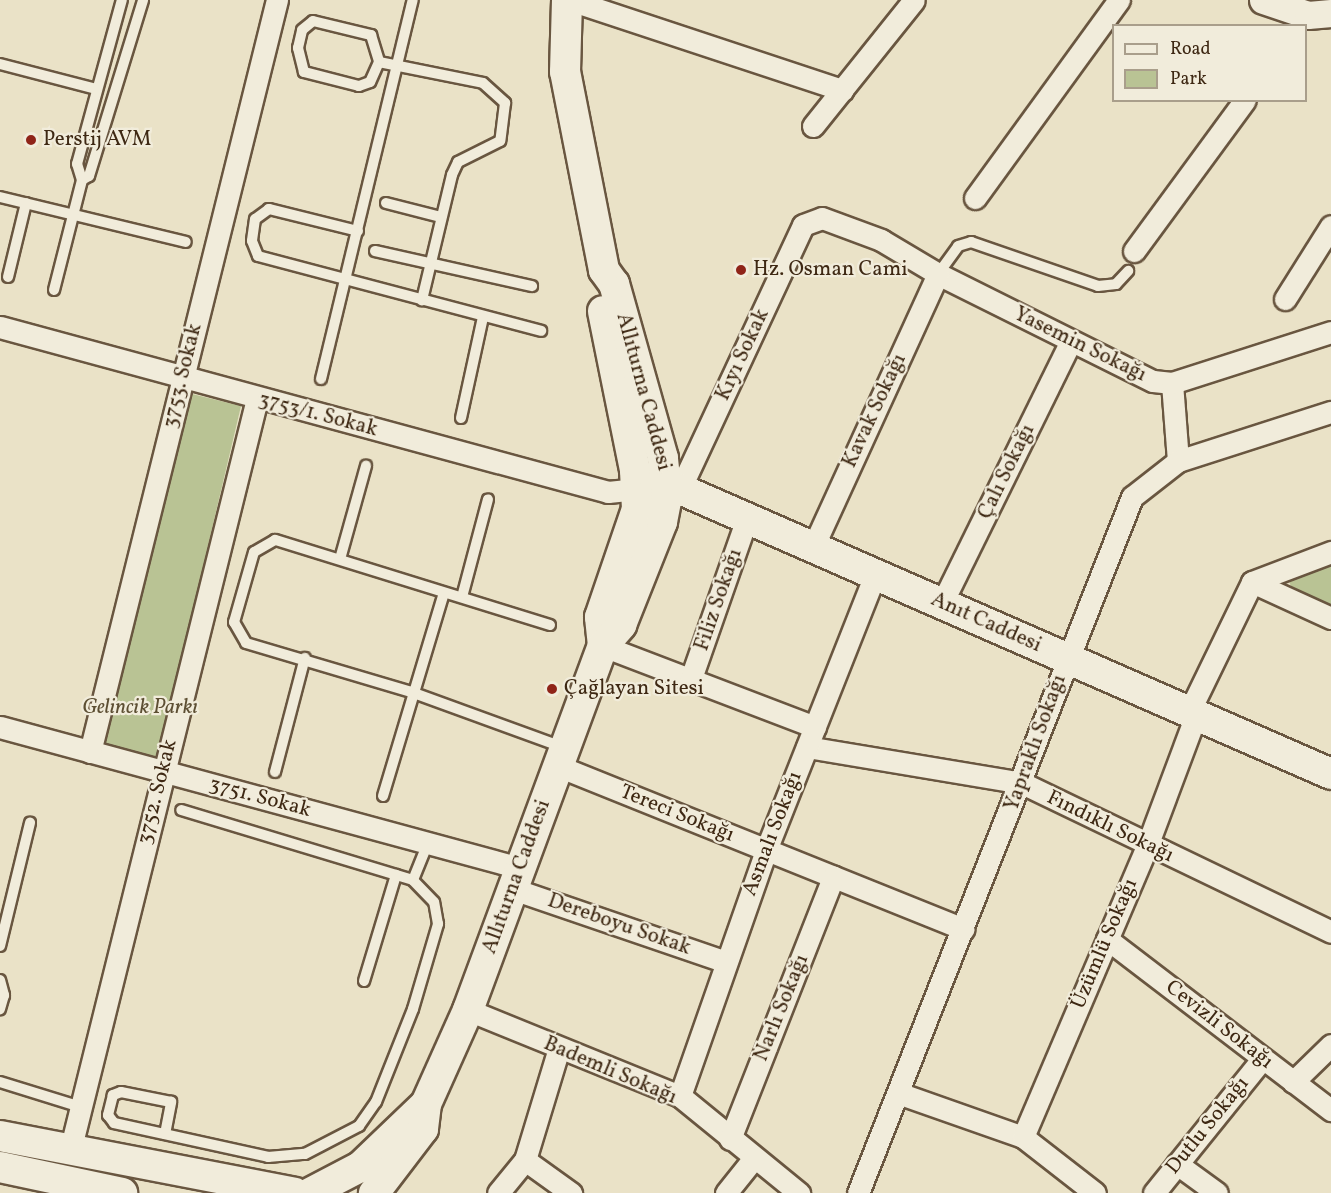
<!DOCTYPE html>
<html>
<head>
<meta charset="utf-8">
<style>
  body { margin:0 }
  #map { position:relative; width:1331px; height:1193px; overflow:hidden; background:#eae2c7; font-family:Vollkorn,serif }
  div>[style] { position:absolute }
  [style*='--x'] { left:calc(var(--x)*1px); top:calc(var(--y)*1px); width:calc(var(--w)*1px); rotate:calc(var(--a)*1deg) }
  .green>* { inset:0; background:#b9c394 }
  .roads { filter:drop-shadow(2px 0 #695640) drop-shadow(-2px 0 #695640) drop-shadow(0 2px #695640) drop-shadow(0 -2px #695640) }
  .service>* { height:10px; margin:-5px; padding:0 5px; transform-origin:5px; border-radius:5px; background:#f1ecdb }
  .minor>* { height:21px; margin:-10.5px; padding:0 10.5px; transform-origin:10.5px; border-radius:10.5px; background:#f1ecdb }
  .tertiary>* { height:27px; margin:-13.5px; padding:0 13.5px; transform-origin:13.5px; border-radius:13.5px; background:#f1ecdb }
  .secondary>* { height:30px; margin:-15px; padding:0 15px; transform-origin:15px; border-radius:15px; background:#f1ecdb }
  .dots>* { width:16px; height:16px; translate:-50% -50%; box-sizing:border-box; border:3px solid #f1ecdb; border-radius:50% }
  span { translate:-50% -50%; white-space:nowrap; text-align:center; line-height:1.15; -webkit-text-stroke:4.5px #f1ecdb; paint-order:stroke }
  .poi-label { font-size:21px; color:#3e2813 }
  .left { translate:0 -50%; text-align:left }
  .street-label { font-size:21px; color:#3e2813 }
  .park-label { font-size:21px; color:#5d4f33; font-style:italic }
  .legend { position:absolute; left:1112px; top:24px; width:195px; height:78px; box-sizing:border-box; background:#f1ecdb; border:2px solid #a99e8b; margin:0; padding:8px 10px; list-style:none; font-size:18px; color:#3e2813 }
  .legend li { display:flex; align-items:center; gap:12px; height:30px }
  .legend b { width:30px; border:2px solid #a99e8b }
</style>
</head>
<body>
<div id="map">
  <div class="green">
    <div style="clip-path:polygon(188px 393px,241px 406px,158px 757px,102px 743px)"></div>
    <div style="clip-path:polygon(1331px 561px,1331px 607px,1292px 589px,1287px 576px)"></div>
  </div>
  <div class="roads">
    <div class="service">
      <div style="--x:313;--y:21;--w:60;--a:13.6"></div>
      <div style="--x:371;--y:35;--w:28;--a:73"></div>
      <div style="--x:379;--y:62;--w:22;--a:114"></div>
      <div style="--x:370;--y:82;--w:12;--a:160"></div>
      <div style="--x:359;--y:86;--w:57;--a:-165.7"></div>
      <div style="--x:304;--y:72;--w:25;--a:-104"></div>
      <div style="--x:298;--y:48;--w:18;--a:-77"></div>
      <div style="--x:302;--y:30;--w:14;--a:-39"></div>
      <div style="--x:379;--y:62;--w:106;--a:11.4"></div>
      <div style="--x:483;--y:83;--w:30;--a:42"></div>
      <div style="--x:505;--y:103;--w:38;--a:97"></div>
      <div style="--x:500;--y:141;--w:47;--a:153.4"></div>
      <div style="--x:458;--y:162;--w:14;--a:115"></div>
      <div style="--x:452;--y:175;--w:129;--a:103.5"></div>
      <div style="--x:0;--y:64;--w:100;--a:14.5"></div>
      <div style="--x:82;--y:180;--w:8;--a:-30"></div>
      <div style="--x:89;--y:176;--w:184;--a:-72.9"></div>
      <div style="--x:0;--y:197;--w:191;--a:13.6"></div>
      <div style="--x:386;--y:203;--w:57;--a:14.3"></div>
      <div style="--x:358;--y:231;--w:92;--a:-166.1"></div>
      <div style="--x:269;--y:209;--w:17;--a:144"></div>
      <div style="--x:255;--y:219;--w:22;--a:98"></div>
      <div style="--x:252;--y:241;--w:16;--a:68"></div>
      <div style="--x:258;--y:256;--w:293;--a:14.8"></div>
      <div style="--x:375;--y:251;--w:161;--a:12.6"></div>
      <div style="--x:938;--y:274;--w:34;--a:-54"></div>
      <div style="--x:958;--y:246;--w:14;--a:-17"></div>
      <div style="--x:971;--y:242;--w:134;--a:19.1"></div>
      <div style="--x:1098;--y:286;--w:18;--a:-6"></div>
      <div style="--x:1116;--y:284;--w:18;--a:-47"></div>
      <div style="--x:8;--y:277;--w:76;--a:-76.3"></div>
      <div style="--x:54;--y:290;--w:114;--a:-75.7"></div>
      <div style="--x:82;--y:180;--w:17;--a:-107"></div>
      <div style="--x:77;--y:164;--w:170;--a:-74.7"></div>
      <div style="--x:321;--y:379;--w:390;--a:-76.4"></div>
      <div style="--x:461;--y:418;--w:103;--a:-77.7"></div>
      <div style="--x:340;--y:559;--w:97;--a:-74.4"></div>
      <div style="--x:462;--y:597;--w:101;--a:-75.1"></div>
      <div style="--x:550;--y:625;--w:288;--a:-162.8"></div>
      <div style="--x:275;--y:540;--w:24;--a:150"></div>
      <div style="--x:254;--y:552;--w:73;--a:105.9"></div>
      <div style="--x:234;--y:622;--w:24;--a:60"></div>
      <div style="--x:246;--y:643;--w:172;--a:16.5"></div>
      <div style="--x:411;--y:692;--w:164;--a:20"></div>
      <div style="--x:275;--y:772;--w:118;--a:-75.3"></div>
      <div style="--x:383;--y:796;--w:212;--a:-73.3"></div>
      <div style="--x:413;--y:880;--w:40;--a:-68"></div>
      <div style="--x:0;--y:946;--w:127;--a:-76.3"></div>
      <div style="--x:0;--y:980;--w:16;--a:75"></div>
      <div style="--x:4;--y:995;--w:15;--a:106"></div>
      <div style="--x:364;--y:981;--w:111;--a:-73.2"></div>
      <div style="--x:0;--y:1082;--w:85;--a:17.2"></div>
      <div style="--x:165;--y:1134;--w:33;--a:-79"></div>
      <div style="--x:171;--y:1102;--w:51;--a:-168.7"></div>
      <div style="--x:121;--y:1092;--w:9;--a:159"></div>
      <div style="--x:113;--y:1095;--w:21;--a:104"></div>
      <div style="--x:108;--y:1115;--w:10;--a:53"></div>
      <div style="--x:114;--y:1123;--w:158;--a:12.4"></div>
      <div style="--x:268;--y:1157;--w:37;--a:-5"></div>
      <div style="--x:305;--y:1154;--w:61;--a:-27.4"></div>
      <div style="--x:359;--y:1126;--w:29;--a:-55"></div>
      <div style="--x:376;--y:1102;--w:100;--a:-68.3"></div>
      <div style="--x:413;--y:1009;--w:89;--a:-73.6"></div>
      <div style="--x:438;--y:924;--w:22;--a:-100"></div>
      <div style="--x:434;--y:902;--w:30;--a:-134"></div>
      <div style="--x:413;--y:880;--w:242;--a:-163.2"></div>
    </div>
    <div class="minor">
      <div style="--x:570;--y:0;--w:287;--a:18.3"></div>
      <div style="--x:813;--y:126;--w:161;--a:-51.3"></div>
      <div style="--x:975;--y:198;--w:245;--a:-54"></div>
      <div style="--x:1134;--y:251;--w:187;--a:-53.7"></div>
      <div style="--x:1285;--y:299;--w:86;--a:-57.8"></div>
      <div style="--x:0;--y:327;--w:630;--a:15.18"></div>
      <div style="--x:608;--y:492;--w:29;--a:-6"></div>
      <div style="--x:1172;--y:383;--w:78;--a:85.6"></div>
      <div style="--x:680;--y:489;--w:291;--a:-65"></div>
      <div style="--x:803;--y:225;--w:20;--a:-20"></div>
      <div style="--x:822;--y:218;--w:63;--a:20.4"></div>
      <div style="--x:881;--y:240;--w:66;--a:30.8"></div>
      <div style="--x:938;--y:274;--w:240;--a:26.5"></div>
      <div style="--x:1153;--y:381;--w:19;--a:6"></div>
      <div style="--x:1172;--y:383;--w:167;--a:-17.8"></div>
      <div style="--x:813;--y:547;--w:300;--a:-65.4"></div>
      <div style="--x:1252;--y:582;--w:87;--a:24.5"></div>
      <div style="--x:1252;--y:582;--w:85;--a:-20.8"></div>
      <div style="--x:942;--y:603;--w:292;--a:-63.8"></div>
      <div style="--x:603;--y:646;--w:227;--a:20.9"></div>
      <div style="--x:690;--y:681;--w:173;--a:-70.7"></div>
      <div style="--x:1189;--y:712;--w:144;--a:-64.1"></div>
      <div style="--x:0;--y:727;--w:539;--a:15.17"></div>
      <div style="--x:807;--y:747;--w:218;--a:9.5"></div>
      <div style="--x:1022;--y:783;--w:343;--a:25.7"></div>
      <div style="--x:90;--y:752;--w:775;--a:-76.04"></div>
      <div style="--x:558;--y:766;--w:437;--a:21.9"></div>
      <div style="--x:513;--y:889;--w:225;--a:18.9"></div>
      <div style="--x:1107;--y:939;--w:282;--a:37.4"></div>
      <div style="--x:468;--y:1010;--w:229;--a:22.1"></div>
      <div style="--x:680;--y:1096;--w:154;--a:39.2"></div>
      <div style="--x:1293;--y:1082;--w:53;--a:-44.2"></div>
      <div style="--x:898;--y:1093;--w:133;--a:19.4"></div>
      <div style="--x:1023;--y:1137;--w:91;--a:37.9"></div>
      <div style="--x:680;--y:1096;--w:261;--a:-70.7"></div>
      <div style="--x:766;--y:850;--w:297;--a:-68.4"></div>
      <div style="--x:1023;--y:1137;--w:316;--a:-66.9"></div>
      <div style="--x:1147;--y:846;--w:140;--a:-69.5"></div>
      <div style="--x:730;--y:1139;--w:282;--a:-68.5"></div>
      <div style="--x:70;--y:1151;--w:775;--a:-76.04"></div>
      <div style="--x:525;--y:1160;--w:57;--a:35.7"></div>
      <div style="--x:1177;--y:1164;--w:49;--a:35.9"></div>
      <div style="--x:498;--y:1193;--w:43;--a:-50.7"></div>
      <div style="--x:525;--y:1160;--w:117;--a:-73.1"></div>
      <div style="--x:726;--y:1193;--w:45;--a:-51.3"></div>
      <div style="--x:858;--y:1193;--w:748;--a:-68.51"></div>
      <div style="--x:1132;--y:497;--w:58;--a:-38"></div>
      <div style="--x:1178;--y:461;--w:161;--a:-17.8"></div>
      <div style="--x:1154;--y:1193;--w:172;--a:-51.1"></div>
    </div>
    <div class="tertiary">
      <div style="--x:1263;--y:0;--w:47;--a:18.4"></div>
      <div style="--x:1308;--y:15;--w:23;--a:-5"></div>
    </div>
    <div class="secondary">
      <div style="--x:637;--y:489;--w:43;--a:0"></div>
      <div style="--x:680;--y:489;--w:711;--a:23.64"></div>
      <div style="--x:603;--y:646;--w:29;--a:-96"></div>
      <div style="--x:600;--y:617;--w:114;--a:-71.1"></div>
      <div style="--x:637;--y:509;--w:39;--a:-93"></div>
      <div style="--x:635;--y:470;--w:162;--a:-101.4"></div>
      <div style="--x:426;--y:1104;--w:103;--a:-65.9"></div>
      <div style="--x:468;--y:1010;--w:388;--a:-69.7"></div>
      <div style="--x:603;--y:646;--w:28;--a:-49"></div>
      <div style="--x:621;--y:625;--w:111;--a:-68.3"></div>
      <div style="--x:662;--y:522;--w:25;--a:-79"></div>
      <div style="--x:667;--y:497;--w:39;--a:-96"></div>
      <div style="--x:663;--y:458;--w:181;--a:-105.7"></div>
      <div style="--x:614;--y:284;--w:17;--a:-126"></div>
      <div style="--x:604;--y:270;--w:202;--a:-101.1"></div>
      <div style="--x:565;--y:72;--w:72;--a:-88.4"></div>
      <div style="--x:0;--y:1136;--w:300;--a:10.9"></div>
      <div style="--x:0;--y:1167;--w:125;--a:12"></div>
      <div style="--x:310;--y:1193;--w:56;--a:-27.5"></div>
      <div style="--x:360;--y:1167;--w:91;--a:-43.7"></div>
      <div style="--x:426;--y:1104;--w:25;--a:97"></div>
      <div style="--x:423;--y:1129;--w:81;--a:127.4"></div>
    </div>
  </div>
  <div class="dots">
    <div style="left:31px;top:140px;background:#8f2418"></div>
    <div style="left:741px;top:270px;background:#8f2418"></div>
    <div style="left:552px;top:689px;background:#8f2418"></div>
  </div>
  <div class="poi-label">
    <span class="left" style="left:43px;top:140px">Perstij AVM</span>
    <span class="left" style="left:753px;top:270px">Hz. Osman Cami</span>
    <span class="left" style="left:564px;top:689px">Çağlayan Sitesi</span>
  </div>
  <div class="street-label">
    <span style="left:1080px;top:345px;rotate:26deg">Yasemin Sokağı</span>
    <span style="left:743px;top:355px;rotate:-65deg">Kıyı Sokak</span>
    <span style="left:183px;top:376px;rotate:-76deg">3753. Sokak</span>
    <span style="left:643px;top:392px;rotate:75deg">Allıturna Caddesi</span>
    <span style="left:875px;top:411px;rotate:-65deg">Kavak Sokağı</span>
    <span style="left:318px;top:415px;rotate:15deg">3753/1. Sokak</span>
    <span style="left:1007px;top:472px;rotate:-64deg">Çalı Sokağı</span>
    <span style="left:719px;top:600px;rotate:-71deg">Filiz Sokağı</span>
    <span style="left:986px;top:623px;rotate:24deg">Anıt Caddesi</span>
    <span style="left:1036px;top:743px;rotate:-70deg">Yapraklı Sokağı</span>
    <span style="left:158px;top:792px;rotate:-76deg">3752. Sokak</span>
    <span style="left:260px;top:798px;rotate:15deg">3751. Sokak</span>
    <span style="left:677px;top:814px;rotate:22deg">Tereci Sokağı</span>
    <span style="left:1110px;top:827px;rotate:26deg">Fındıklı Sokağı</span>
    <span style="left:773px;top:834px;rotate:-69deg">Asmalı Sokağı</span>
    <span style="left:517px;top:877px;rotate:-70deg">Allıturna Caddesi</span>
    <span style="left:619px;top:925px;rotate:19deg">Dereboyu Sokak</span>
    <span style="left:1105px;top:944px;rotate:-67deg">Üzümlü Sokağı</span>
    <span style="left:782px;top:1008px;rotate:-68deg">Narlı Sokağı</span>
    <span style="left:1219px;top:1025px;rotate:38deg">Cevizli Sokağı</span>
    <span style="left:610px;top:1071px;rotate:23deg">Bademli Sokağı</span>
    <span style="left:1208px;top:1126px;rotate:-51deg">Dutlu Sokağı</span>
  </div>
  <div class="park-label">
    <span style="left:140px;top:708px">Gelincik Parkı</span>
  </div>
  <ul class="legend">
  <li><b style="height:8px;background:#f1ecdb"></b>Road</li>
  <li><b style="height:16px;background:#b9c394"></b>Park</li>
  </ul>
</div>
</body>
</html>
